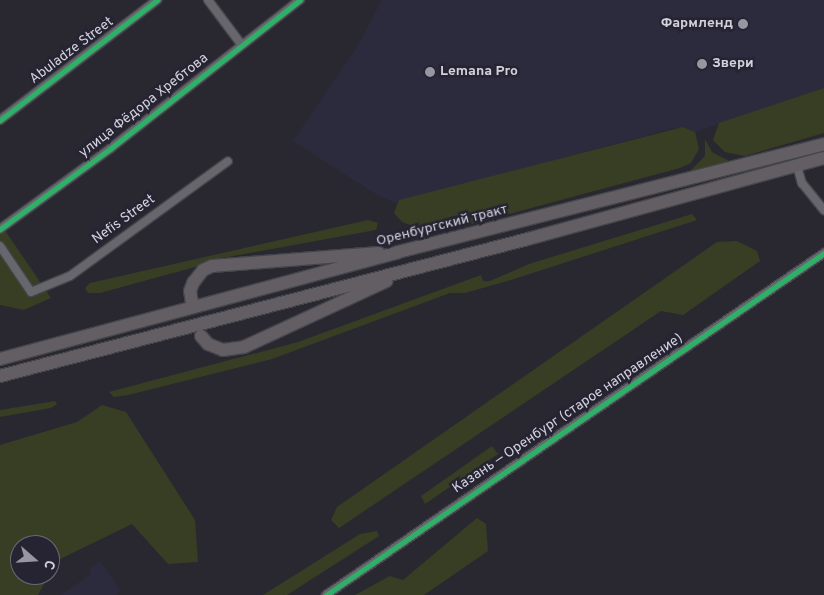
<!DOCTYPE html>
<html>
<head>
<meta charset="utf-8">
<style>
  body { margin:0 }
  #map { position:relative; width:824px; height:595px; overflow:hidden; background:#292830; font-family:Overpass,sans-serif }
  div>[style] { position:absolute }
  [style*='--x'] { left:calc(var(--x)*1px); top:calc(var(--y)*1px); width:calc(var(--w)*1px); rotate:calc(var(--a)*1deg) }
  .built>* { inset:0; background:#2c2b3e }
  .green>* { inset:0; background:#373e23 }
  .roads { filter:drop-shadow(1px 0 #44444b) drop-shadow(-1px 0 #44444b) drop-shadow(0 1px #44444b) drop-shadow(0 -1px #44444b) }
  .minor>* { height:8px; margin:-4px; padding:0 4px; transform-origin:4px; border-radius:4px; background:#67666c }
  .primary>* { height:12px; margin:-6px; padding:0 6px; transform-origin:6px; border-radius:6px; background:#635e63 }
  .cycleway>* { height:5px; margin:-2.5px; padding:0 2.5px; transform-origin:2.5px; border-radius:2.5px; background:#2db169 }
  .dots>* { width:14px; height:14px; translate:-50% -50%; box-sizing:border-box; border:2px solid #262433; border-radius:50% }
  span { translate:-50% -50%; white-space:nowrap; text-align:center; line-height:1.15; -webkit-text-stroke:5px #262433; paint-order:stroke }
  .poi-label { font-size:14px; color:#d3d2dc; font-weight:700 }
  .right { translate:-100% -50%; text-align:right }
  .left { translate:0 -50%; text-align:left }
  .street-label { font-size:14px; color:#d3d2dc }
  .north { position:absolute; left:10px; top:535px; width:50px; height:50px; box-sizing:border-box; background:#262433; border:1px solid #6b6a77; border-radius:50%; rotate:109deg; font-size:14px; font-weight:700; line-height:20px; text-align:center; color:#d3d2dc }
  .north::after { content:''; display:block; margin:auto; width:18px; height:22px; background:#9896a0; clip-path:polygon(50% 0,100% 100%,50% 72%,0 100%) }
</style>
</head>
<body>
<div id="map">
  <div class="built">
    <div style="clip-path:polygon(382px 0,824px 0,824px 88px,695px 132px,686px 128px,674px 128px,396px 203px,377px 195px,293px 141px,357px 47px)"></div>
    <div style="clip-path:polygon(100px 561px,121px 591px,115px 595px,61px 595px,91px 574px,89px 569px)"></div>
  </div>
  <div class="green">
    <div style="clip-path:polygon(824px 88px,824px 133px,745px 156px,725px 152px,713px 140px,719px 123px)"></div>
    <div style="clip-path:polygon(683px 127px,695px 132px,699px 149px,691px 163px,680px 168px,457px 228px,418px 228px,402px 222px,394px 213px,399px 200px)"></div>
    <div style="clip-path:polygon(705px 139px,712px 152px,729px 161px,690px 171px,705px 156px)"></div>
    <div style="clip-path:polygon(692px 214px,697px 220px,511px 280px,465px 293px,450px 293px,272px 359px,128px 395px,114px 397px,109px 392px,298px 342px,481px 275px,483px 281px,490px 281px,529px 264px)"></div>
    <div style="clip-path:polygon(368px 220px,378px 223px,376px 230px,211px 260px,195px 267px,100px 293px,88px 293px,85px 288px,90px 283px)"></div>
    <div style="clip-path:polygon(0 223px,51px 298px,24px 310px,0 305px)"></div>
    <div style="clip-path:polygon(737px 241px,757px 251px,760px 261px,683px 315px,661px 311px,339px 528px,331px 520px,337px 507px,717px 242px)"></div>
    <div style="clip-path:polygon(55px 401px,57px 404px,51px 408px,0 417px,0 410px)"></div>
    <div style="clip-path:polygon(102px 405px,126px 412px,195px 520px,198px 562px,168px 564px,132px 524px,56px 561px,50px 572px,50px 545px,20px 545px,20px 575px,49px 575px,38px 595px,0 595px,0 445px,77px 422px)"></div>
    <div style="clip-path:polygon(492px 446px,498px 454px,425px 504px,421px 496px)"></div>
    <div style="clip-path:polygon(477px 518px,486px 524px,488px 551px,424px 595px,355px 595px,390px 576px,403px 580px)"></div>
    <div style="clip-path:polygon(377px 531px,379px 536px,287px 595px,263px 595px,360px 534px)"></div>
  </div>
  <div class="roads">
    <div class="minor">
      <div style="--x:208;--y:0;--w:55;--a:53.1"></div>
      <div style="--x:0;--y:120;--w:198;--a:-37.4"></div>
      <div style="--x:797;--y:166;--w:18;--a:74"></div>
      <div style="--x:802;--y:183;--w:35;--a:51"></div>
      <div style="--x:0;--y:229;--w:137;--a:-36.1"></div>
      <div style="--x:111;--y:148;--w:240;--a:-38.1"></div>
      <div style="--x:0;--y:246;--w:55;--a:56"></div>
      <div style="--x:31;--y:292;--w:42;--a:-22.3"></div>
      <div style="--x:70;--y:276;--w:195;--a:-36"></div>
      <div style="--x:326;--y:595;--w:604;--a:-34.48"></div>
    </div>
    <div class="primary">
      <div style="--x:192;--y:303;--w:12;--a:-99"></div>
      <div style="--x:190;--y:291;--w:9;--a:-69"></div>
      <div style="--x:193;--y:283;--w:16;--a:-52"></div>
      <div style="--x:203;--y:270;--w:10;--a:-24"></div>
      <div style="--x:212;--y:266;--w:167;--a:-4.5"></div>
      <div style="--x:201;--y:336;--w:11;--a:49"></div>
      <div style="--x:208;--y:344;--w:16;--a:22"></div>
      <div style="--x:223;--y:350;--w:21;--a:-8"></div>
      <div style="--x:244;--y:347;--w:157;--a:-24.8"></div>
      <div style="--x:0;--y:359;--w:412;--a:-15"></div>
      <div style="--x:398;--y:252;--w:439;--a:-14.2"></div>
      <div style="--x:0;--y:376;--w:545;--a:-14.55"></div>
      <div style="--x:528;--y:239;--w:307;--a:-15.3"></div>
    </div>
  </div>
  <div class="cycleway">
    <div style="--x:0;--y:120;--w:198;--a:-37.4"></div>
    <div style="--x:0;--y:229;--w:137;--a:-36.1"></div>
    <div style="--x:111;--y:148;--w:240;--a:-38.1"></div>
    <div style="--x:326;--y:595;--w:604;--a:-34.48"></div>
  </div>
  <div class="dots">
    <div style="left:743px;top:24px;background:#9896a0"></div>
    <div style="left:702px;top:64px;background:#9896a0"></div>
    <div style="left:430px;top:72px;background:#9896a0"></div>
  </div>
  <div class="poi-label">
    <span class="right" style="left:733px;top:24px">Фармленд</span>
    <span class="left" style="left:712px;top:64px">Звери</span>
    <span class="left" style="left:440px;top:72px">Lemana Pro</span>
  </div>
  <div class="street-label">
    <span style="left:72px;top:51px;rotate:-37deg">Abuladze Street</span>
    <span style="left:144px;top:106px;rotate:-38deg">улица Фёдора Хребтова</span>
    <span style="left:124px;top:220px;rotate:-36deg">Nefis Street</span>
    <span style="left:442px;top:226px;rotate:-14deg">Оренбургский тракт</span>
    <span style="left:568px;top:414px;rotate:-34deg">Казань — Оренбург (старое направление)</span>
  </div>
  <div class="north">С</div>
</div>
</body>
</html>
